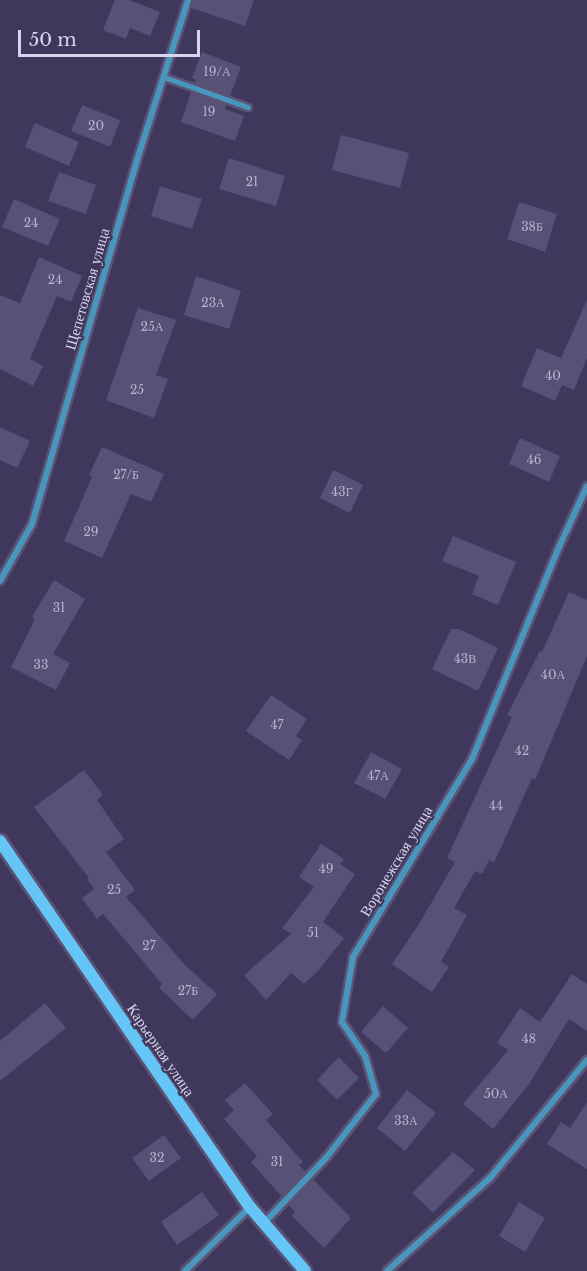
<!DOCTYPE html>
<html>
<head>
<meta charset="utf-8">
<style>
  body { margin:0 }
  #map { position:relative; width:587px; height:1271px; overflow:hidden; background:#3f375c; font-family:"Libre Baskerville",serif }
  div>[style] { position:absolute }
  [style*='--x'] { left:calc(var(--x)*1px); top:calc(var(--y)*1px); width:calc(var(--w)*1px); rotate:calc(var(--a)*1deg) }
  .building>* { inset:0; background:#575077 }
  .roads { filter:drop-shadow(2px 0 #5b5376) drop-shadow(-2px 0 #5b5376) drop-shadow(0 2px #5b5376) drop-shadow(0 -2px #5b5376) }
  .lane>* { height:4.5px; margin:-2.25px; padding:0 2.25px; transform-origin:2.25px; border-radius:2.25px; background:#4996bc }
  .street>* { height:6px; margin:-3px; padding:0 3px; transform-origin:3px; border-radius:3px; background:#4996bc }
  .secondary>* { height:12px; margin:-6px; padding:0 6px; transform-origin:6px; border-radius:6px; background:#64c5f6 }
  span { translate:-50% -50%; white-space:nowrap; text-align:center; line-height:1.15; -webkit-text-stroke:4.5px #3f375c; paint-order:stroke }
  .number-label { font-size:12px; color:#b8b3ce }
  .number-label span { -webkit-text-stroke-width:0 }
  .street-label { font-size:15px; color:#d8d4eb }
  .scale { position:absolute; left:18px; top:30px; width:182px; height:27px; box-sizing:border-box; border:3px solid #d8d4eb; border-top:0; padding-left:8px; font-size:18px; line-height:21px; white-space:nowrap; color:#d8d4eb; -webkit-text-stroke:4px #3f375c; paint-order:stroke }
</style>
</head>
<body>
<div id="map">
  <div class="building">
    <div style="clip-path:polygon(115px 0,129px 0,160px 12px,150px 36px,130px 28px,126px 39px,103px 30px)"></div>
    <div style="clip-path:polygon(193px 0,254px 0,245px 26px,191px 8px)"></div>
    <div style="clip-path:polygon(202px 52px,241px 67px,230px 96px,194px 83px,196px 80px,192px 78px)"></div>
    <div style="clip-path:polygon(191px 92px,227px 104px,225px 109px,244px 116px,235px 141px,181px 122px)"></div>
    <div style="clip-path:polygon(82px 105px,120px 120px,110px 147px,71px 131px)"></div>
    <div style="clip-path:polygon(35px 123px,79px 142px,69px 166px,25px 147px)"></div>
    <div style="clip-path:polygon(341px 135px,409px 153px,400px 188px,332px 170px)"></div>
    <div style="clip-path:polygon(229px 158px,285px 176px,276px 206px,219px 189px)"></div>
    <div style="clip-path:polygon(59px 172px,96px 185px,86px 214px,48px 201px)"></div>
    <div style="clip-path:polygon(160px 186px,202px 199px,192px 229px,151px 216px)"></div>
    <div style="clip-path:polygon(14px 199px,60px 219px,48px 246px,2px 227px)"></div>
    <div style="clip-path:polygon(519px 202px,557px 214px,545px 252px,507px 239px)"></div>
    <div style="clip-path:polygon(39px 257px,82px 276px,71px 302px,57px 296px,30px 359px,43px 366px,33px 386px,0 369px,0 295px,20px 303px)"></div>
    <div style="clip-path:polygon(196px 276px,241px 291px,229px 329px,184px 315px)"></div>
    <div style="clip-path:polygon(587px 300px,587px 358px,574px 390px,562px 385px,555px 401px,521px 386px,537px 348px,561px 358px)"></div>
    <div style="clip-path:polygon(138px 308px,176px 320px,156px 375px,168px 379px,154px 418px,106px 400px)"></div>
    <div style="clip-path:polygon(0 427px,30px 441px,17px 468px,0 460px)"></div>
    <div style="clip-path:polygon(520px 438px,560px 456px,549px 482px,509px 464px)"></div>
    <div style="clip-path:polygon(102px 447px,164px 474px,151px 502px,131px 494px,102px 558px,64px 541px,92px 477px,89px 475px)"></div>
    <div style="clip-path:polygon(333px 470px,363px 485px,350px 513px,320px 498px)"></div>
    <div style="clip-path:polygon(453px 536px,516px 562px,498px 605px,472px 594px,479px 576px,442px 561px)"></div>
    <div style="clip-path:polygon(54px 580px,85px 599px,53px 654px,70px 663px,56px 690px,11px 667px,35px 619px,32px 617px)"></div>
    <div style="clip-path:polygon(569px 592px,587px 600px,587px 656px,535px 780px,532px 778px,494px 863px,489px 860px,482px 874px,475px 871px,454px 908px,467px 915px,441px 962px,449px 967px,432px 992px,392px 964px,419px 924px,455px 862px,447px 858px,512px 717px,507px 715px,540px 651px,542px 652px)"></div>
    <div style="clip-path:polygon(451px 629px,459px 629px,498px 648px,478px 691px,432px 669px)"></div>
    <div style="clip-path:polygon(271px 695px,307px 719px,296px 736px,302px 740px,289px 760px,246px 731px)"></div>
    <div style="clip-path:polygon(371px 752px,402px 769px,385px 799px,354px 783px)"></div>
    <div style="clip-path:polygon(84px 770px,103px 795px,97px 800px,124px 839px,106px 852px,135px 890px,126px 897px,185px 965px,217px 994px,193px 1020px,159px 988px,162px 984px,103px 914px,97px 919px,82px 898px,94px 889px,87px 879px,89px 878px,34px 807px)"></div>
    <div style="clip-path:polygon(321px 844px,344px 859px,340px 864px,355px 874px,323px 922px,344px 938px,317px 972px,304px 984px,291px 973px,266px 1000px,244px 975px,291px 934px,282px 928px,314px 887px,299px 877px)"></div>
    <div style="clip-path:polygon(572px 974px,587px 984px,587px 1031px,569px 1019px,529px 1084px,493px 1129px,463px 1104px,508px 1050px,497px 1043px,520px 1008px,540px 1022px)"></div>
    <div style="clip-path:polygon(45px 1003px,66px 1028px,0 1081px,0 1041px)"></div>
    <div style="clip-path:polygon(383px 1006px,408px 1028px,386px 1053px,361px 1032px)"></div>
    <div style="clip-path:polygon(339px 1057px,359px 1078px,337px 1100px,317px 1080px)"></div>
    <div style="clip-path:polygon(245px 1083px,273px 1114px,266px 1120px,303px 1162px,299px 1165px,306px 1172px,282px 1197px,251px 1162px,257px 1156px,224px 1119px,234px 1110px,225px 1100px)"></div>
    <div style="clip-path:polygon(407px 1090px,436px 1113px,405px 1151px,377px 1128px)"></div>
    <div style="clip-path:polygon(587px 1102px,587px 1169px,547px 1144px,561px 1122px,570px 1128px)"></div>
    <div style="clip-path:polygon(164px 1135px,181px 1158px,149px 1181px,132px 1158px)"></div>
    <div style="clip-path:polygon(453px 1152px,475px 1170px,433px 1213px,412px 1193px)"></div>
    <div style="clip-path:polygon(313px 1179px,351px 1218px,324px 1248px,292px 1216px,295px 1212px,289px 1205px)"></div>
    <div style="clip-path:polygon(202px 1192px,219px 1215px,177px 1245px,161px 1222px)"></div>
    <div style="clip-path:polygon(519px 1202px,545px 1218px,525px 1252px,499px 1236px)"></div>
  </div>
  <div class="roads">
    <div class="lane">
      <div style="--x:164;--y:77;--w:89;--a:19.7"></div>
    </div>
    <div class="street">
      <div style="--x:0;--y:581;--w:65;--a:-60.7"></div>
      <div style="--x:32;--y:524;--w:379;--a:-73.9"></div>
      <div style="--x:137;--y:160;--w:168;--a:-72.3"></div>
      <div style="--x:264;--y:1223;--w:90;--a:-46.4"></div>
      <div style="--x:326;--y:1158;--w:81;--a:-52"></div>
      <div style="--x:376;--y:1094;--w:40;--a:-106"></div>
      <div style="--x:365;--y:1056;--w:41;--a:-124.1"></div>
      <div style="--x:342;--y:1022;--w:66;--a:-80.4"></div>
      <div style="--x:353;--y:957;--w:231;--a:-59"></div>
      <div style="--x:472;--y:759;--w:229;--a:-67.7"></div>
      <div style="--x:559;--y:547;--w:67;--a:-65.3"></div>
      <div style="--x:185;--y:1271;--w:91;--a:-44.6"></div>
      <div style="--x:387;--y:1271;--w:139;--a:-42.1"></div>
      <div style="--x:490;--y:1178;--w:153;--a:-50.6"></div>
    </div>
    <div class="secondary">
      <div style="--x:0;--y:841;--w:443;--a:55.7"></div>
      <div style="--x:250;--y:1207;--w:84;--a:49.3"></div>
    </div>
  </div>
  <div class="number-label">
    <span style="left:217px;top:72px">19/А</span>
    <span style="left:209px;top:112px">19</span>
    <span style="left:96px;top:126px">20</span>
    <span style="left:252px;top:182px">21</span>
    <span style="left:31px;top:223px">24</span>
    <span style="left:532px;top:227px">38Б</span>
    <span style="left:55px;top:280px">24</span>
    <span style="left:213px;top:303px">23А</span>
    <span style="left:152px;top:327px">25А</span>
    <span style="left:553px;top:376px">40</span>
    <span style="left:137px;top:390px">25</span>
    <span style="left:534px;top:460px">46</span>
    <span style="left:126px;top:475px">27/Б</span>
    <span style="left:342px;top:492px">43Г</span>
    <span style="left:91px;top:532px">29</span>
    <span style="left:59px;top:608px">31</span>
    <span style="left:465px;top:659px">43В</span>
    <span style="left:41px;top:665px">33</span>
    <span style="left:553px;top:675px">40А</span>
    <span style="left:277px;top:725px">47</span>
    <span style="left:522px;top:751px">42</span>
    <span style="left:378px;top:776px">47А</span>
    <span style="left:496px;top:806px">44</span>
    <span style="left:326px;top:869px">49</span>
    <span style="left:114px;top:890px">25</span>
    <span style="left:313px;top:933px">51</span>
    <span style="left:149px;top:946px">27</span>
    <span style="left:188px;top:991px">27Б</span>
    <span style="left:529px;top:1039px">48</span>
    <span style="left:496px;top:1094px">50А</span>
    <span style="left:406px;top:1121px">33А</span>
    <span style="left:157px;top:1158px">32</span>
    <span style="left:277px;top:1162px">31</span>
  </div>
  <div class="street-label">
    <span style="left:87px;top:289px;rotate:-74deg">Щепетовская улица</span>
    <span style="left:396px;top:861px;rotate:-59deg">Воронежская улица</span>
    <span style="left:161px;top:1050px;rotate:56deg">Карьерная улица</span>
  </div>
  <div class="scale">50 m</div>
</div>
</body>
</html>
